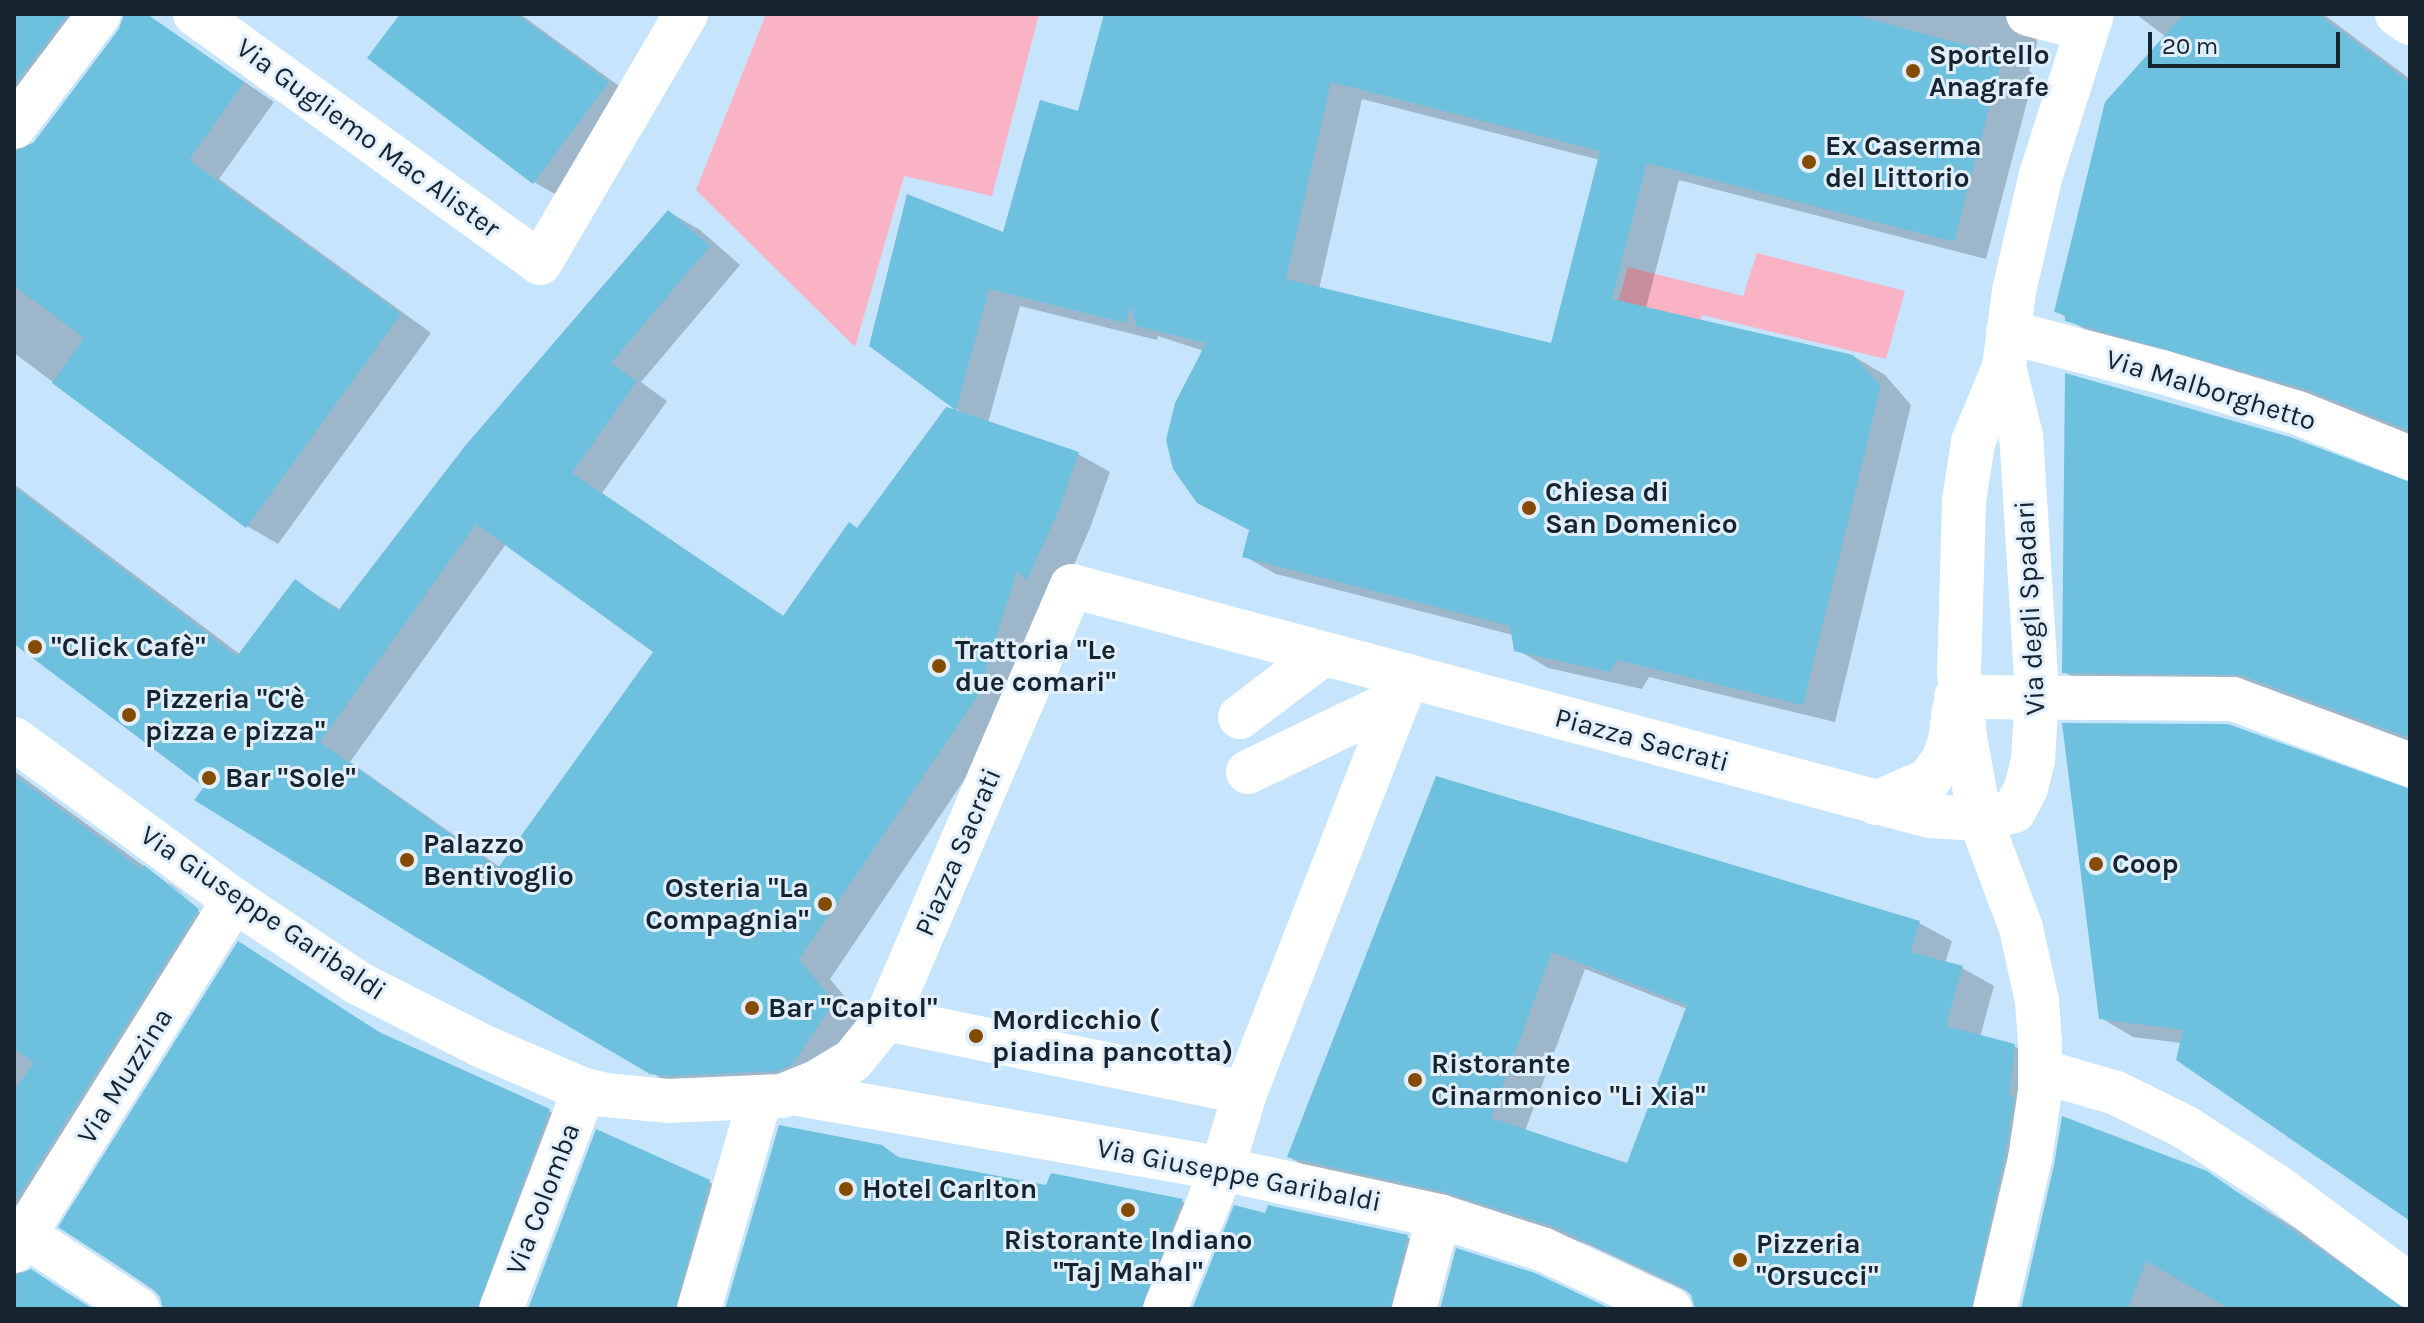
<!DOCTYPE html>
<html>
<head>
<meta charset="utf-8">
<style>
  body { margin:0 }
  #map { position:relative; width:2424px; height:1323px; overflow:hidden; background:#c6e4fc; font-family:Karla,sans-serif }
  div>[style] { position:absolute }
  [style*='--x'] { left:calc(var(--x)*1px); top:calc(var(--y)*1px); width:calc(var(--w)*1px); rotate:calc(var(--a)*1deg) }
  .green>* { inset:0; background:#f9b3c4 }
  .shadow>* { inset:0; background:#0003 }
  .building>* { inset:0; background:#6dc1de }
  .minor>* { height:44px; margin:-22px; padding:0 22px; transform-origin:22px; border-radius:22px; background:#fff }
  .dots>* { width:22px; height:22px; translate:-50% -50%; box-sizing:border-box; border:4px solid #e0effb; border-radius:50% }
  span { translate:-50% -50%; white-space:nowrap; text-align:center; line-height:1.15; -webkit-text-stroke:6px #e0effb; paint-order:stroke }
  .poi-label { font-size:28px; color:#16242f; font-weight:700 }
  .left { translate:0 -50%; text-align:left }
  .right { translate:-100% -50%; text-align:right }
  .street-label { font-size:28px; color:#16242f }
  .frame { position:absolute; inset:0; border:16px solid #16242f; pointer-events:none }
  .scale { position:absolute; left:2148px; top:32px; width:192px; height:36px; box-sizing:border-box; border:4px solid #16242f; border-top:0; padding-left:10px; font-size:24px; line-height:28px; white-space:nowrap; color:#16242f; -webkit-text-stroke:6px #e0effb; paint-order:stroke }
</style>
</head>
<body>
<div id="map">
  <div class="green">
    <div style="clip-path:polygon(766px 14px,1039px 14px,992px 196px,904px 176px,855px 347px,696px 190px)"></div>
    <div style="clip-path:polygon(1757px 253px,1905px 291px,1886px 359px,1702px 315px,1693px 347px,1611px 327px,1628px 267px,1743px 296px)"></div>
  </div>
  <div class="shadow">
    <div style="clip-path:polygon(14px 14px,114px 14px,20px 142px,22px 154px,35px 143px,121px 30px,125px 14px,145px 14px,274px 102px,219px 179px,431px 333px,278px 544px,247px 526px,14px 353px)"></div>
    <div style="clip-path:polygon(403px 14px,520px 14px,641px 102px,567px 201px,534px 182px)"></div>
    <div style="clip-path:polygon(evenodd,1106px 14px,2044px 14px,2035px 26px,2037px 43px,2029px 71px,2034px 75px,1986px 259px,1679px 180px,1646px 308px,1853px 356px,1885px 375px,1911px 405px,1835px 722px,1649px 677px,1642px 689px,1548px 668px,1516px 649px,1513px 635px,1276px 574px,1244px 556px,1251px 531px,1204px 351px,1158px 336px,1157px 340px,1020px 306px,988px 423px,1078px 454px,1110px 472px,1090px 528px,1008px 715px,830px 979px,865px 1021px,823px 1083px,683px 1091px,415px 934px,207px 787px,14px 641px,14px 484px,241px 655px,296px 582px,341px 610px,669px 212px,700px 230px,740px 265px,641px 382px,667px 401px,602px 493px,785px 617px,963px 414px,872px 345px,1004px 235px,1080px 113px,1106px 14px,1362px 99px,1600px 160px,1552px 345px,1319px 289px,1362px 99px,1106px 14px,506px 544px,656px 651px,501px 868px,350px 762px,506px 544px)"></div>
    <div style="clip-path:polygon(2136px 14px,2323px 14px,2410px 79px,2410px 435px,2100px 339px,2056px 311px,2166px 37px)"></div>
    <div style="clip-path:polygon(2410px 484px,2410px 743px,2097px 690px,2064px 672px)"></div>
    <div style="clip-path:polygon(evenodd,14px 771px,230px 929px,21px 1245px,23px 1274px,30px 1271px,94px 1309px,14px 1309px,14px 771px,163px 881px,172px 885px,208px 914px,205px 917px,163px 881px)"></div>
    <div style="clip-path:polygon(evenodd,1437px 778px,1919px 923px,1952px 941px,1945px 963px,1962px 968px,1994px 986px,1980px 1037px,2014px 1046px,2047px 1065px,2006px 1309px,1697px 1309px,1691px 1293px,1589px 1245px,1479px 1209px,1321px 1175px,1289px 1157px,1437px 778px,1585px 969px,1687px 1009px,1629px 1165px,1525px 1131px,1585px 969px)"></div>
    <div style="clip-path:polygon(2410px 791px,2410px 1218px,2182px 1043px,2133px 1037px,2101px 1018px)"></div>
    <div style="clip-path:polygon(239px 944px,390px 1039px,549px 1111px,582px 1129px,513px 1309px,164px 1309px,162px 1296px,61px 1227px)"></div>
    <div style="clip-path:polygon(882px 1147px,904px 1160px,1047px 1187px,1182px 1201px,1214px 1219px,1178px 1309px,727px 1309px)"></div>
    <div style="clip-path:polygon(2206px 1173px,2295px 1228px,2404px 1309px,2023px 1309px)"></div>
    <div style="clip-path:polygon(709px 1182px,742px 1201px,713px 1309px,530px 1309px)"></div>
    <div style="clip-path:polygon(1266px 1216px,1407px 1237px,1440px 1255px,1425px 1309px,1194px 1309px)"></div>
  </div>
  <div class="building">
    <div style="clip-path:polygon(14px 14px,68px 14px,14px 85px)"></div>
    <div style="clip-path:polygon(124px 14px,147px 14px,244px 82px,189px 160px,401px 314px,246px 528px,52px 383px,84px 338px,14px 286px,14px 152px,34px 142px,119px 29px)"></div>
    <div style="clip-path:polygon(400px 14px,516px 14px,609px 82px,533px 184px,367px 58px)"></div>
    <div style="clip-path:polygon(evenodd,1104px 14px,1851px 14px,2003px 55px,1954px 242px,1647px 163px,1612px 299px,1853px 355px,1881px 386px,1803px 705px,1617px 660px,1610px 672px,1514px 651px,1510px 626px,1242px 557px,1249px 530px,1197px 503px,1173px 469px,1166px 440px,1175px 403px,1206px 343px,1136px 326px,1131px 306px,1125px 323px,989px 289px,956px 410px,1079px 452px,1059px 510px,1027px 580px,1017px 571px,977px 697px,799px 959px,834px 1002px,792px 1065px,777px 1071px,669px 1076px,650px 1074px,414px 936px,194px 800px,204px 787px,14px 644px,14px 487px,237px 656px,295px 579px,338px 611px,465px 446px,668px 210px,710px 246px,611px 363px,637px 381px,572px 473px,783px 616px,849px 522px,857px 528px,946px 407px,954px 409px,869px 346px,907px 194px,1003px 232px,1040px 100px,1078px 111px,1104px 14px,1331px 82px,1600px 151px,1551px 343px,1286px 279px,1331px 82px,1104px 14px,476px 524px,653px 652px,498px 868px,320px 742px,476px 524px)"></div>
    <div style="clip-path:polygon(2184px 14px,2318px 14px,2410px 83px,2410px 431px,2305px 389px,2065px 321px,2065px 315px,2054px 312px,2105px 102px)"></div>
    <div style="clip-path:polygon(2065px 373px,2290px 437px,2410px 482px,2410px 738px,2241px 675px,2062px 673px)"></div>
    <div style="clip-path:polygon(2062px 723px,2228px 724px,2410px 789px,2410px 1221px,2176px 1060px,2183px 1030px,2099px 1019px)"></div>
    <div style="clip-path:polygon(14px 775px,141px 869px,144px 865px,199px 909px,14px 1203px,14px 1090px,34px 1063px,14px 1048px)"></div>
    <div style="clip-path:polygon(evenodd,1436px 776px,1920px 921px,1911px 952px,1963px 966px,1946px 1026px,2015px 1044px,2009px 1096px,2014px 1098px,2005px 1154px,1971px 1309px,1695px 1309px,1691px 1295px,1681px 1286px,1552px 1226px,1444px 1192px,1287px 1157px,1436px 776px,1552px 952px,1687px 1005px,1627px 1163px,1491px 1118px,1552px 952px)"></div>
    <div style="clip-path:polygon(238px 941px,379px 1032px,550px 1109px,477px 1309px,163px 1309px,160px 1297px,152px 1288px,58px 1227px)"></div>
    <div style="clip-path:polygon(2062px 1116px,2207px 1171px,2405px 1309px,2230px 1309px,2146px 1261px,2128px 1309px,2021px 1309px,2054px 1165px)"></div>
    <div style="clip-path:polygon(779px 1125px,882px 1145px,898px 1157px,1046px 1185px,1051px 1173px,1183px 1199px,1141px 1309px,725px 1309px)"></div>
    <div style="clip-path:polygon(596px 1129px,710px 1180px,675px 1309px,528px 1309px)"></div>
    <div style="clip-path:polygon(1234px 1205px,1265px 1213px,1268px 1205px,1408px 1235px,1390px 1309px,1192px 1309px)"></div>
    <div style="clip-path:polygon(1456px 1248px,1535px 1273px,1611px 1309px,1440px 1309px)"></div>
    <div style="clip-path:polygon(31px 1269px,92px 1309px,14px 1309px,14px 1276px)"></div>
  </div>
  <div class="minor">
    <div style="--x:195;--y:14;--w:425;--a:35.8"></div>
    <div style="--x:540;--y:263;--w:289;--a:-59.6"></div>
    <div style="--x:2028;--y:14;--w:61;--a:14.3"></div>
    <div style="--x:2397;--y:14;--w:16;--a:35"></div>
    <div style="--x:14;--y:127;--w:141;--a:-53"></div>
    <div style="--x:2008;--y:332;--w:159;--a:14.6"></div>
    <div style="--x:2162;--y:372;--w:142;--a:16.8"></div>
    <div style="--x:2298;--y:413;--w:121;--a:21.9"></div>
    <div style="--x:1956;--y:697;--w:277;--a:0.4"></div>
    <div style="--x:2233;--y:699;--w:189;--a:20.4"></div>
    <div style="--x:1240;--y:717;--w:104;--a:-37.2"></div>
    <div style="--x:14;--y:739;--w:273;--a:36.2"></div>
    <div style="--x:234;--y:900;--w:149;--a:33.8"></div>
    <div style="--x:358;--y:983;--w:137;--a:26.9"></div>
    <div style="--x:480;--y:1045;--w:113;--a:23.4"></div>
    <div style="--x:584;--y:1090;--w:22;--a:13"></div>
    <div style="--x:605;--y:1095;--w:63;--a:5.4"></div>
    <div style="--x:668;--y:1101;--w:114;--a:-2.5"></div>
    <div style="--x:782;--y:1096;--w:35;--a:-22"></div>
    <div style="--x:815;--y:1083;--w:44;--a:-31.2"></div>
    <div style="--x:853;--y:1060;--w:53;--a:-51.2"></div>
    <div style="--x:886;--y:1019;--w:471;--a:-66.8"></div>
    <div style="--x:1072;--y:586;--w:887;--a:15.02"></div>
    <div style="--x:1929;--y:816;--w:51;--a:3.4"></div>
    <div style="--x:1980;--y:819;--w:35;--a:-13"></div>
    <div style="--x:2014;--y:811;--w:26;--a:-62"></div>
    <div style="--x:2026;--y:788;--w:29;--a:-76"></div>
    <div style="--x:2033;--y:760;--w:66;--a:-86.5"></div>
    <div style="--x:2037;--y:694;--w:258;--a:-93.5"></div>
    <div style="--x:2021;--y:436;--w:71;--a:-103.8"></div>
    <div style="--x:1248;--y:772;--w:168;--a:-25.8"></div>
    <div style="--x:1876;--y:803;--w:58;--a:-23.5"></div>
    <div style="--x:1929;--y:780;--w:24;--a:-55"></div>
    <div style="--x:1943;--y:760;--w:20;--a:-70"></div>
    <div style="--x:1950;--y:741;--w:31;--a:-83"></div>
    <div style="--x:886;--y:1019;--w:367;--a:11.6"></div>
    <div style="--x:2040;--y:1071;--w:79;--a:16.1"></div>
    <div style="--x:2116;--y:1093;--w:77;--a:26.2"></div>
    <div style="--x:2185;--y:1127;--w:108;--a:33"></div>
    <div style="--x:2276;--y:1186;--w:167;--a:36.5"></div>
    <div style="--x:793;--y:1093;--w:436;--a:10"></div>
    <div style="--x:1222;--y:1169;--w:222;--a:12.2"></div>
    <div style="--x:1439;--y:1216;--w:110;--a:17.9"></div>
    <div style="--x:1544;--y:1250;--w:139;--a:25.1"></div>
    <div style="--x:14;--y:1228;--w:148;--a:33.2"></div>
    <div style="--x:14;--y:1251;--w:414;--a:-57.9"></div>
    <div style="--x:501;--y:1309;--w:234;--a:-69.2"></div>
    <div style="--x:699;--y:1309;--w:219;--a:-73.8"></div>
    <div style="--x:1165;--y:1309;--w:151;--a:-67.8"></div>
    <div style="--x:1222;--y:1169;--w:79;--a:-73.2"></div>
    <div style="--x:1245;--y:1093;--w:448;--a:-68.7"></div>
    <div style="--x:1414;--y:1309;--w:96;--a:-75"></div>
    <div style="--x:1995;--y:1309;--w:154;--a:-76.9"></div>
    <div style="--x:2030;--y:1159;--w:69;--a:-81.6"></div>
    <div style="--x:2040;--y:1091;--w:49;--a:-90"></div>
    <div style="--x:2040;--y:1042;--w:41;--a:-94.2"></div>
    <div style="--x:2037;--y:1001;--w:75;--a:-102.4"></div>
    <div style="--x:2021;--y:928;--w:116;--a:-110.6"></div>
    <div style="--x:1980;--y:819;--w:83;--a:-100.4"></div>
    <div style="--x:1965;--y:737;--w:65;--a:-95.3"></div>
    <div style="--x:1959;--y:672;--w:171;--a:-88.3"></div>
    <div style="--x:1964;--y:501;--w:60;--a:-81.3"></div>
    <div style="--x:1973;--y:442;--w:81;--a:-67.5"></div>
    <div style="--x:2004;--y:367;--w:77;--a:-82.5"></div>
    <div style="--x:2014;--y:291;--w:116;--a:-77"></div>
    <div style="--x:2040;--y:178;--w:172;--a:-72.4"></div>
  </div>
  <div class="dots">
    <div style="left:1913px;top:71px;background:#854b01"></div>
    <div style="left:1809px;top:162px;background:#854b01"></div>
    <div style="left:1529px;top:508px;background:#854b01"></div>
    <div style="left:35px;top:647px;background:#854b01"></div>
    <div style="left:939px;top:666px;background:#854b01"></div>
    <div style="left:129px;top:715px;background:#854b01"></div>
    <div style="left:209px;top:778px;background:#854b01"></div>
    <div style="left:407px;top:860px;background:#854b01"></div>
    <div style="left:2096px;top:864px;background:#854b01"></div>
    <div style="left:825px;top:904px;background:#854b01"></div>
    <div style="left:752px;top:1008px;background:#854b01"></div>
    <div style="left:976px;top:1036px;background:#854b01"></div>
    <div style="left:1415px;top:1080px;background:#854b01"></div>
    <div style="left:846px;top:1189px;background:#854b01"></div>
    <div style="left:1128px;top:1210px;background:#854b01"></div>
    <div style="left:1740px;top:1260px;background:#854b01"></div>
  </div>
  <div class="poi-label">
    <span class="left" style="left:1929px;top:71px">Sportello<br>Anagrafe</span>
    <span class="left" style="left:1825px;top:162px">Ex Caserma<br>del Littorio</span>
    <span class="left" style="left:1545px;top:508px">Chiesa di<br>San Domenico</span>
    <span class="left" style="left:51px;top:647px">"Click Cafè"</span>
    <span class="left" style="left:955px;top:666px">Trattoria "Le<br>due comari"</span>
    <span class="left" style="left:145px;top:715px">Pizzeria "C'è<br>pizza e pizza"</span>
    <span class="left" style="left:225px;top:778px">Bar "Sole"</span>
    <span class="left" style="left:423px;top:860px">Palazzo<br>Bentivoglio</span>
    <span class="left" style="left:2112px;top:864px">Coop</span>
    <span class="right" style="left:809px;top:904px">Osteria "La<br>Compagnia"</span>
    <span class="left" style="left:768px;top:1008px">Bar "Capitol"</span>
    <span class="left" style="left:992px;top:1036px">Mordicchio (<br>piadina pancotta)</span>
    <span class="left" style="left:1431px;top:1080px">Ristorante<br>Cinarmonico "Li Xia"</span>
    <span class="left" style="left:862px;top:1189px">Hotel Carlton</span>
    <span style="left:1128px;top:1256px">Ristorante Indiano<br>"Taj Mahal"</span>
    <span class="left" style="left:1756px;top:1260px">Pizzeria<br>"Orsucci"</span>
  </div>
  <div class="street-label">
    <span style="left:368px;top:138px;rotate:36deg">Via Gugliemo Mac Alister</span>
    <span style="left:2211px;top:390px;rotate:17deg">Via Malborghetto</span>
    <span style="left:2030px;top:608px;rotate:-93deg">Via degli Spadari</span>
    <span style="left:1642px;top:740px;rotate:15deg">Piazza Sacrati</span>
    <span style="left:958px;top:852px;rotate:-67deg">Piazza Sacrati</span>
    <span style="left:263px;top:913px;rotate:34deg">Via Giuseppe Garibaldi</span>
    <span style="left:125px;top:1076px;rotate:-58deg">Via Muzzina</span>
    <span style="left:1239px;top:1175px;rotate:11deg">Via Giuseppe Garibaldi</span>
    <span style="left:543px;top:1199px;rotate:-69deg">Via Colomba</span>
  </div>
  <div class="frame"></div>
  <div class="scale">20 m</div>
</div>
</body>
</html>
